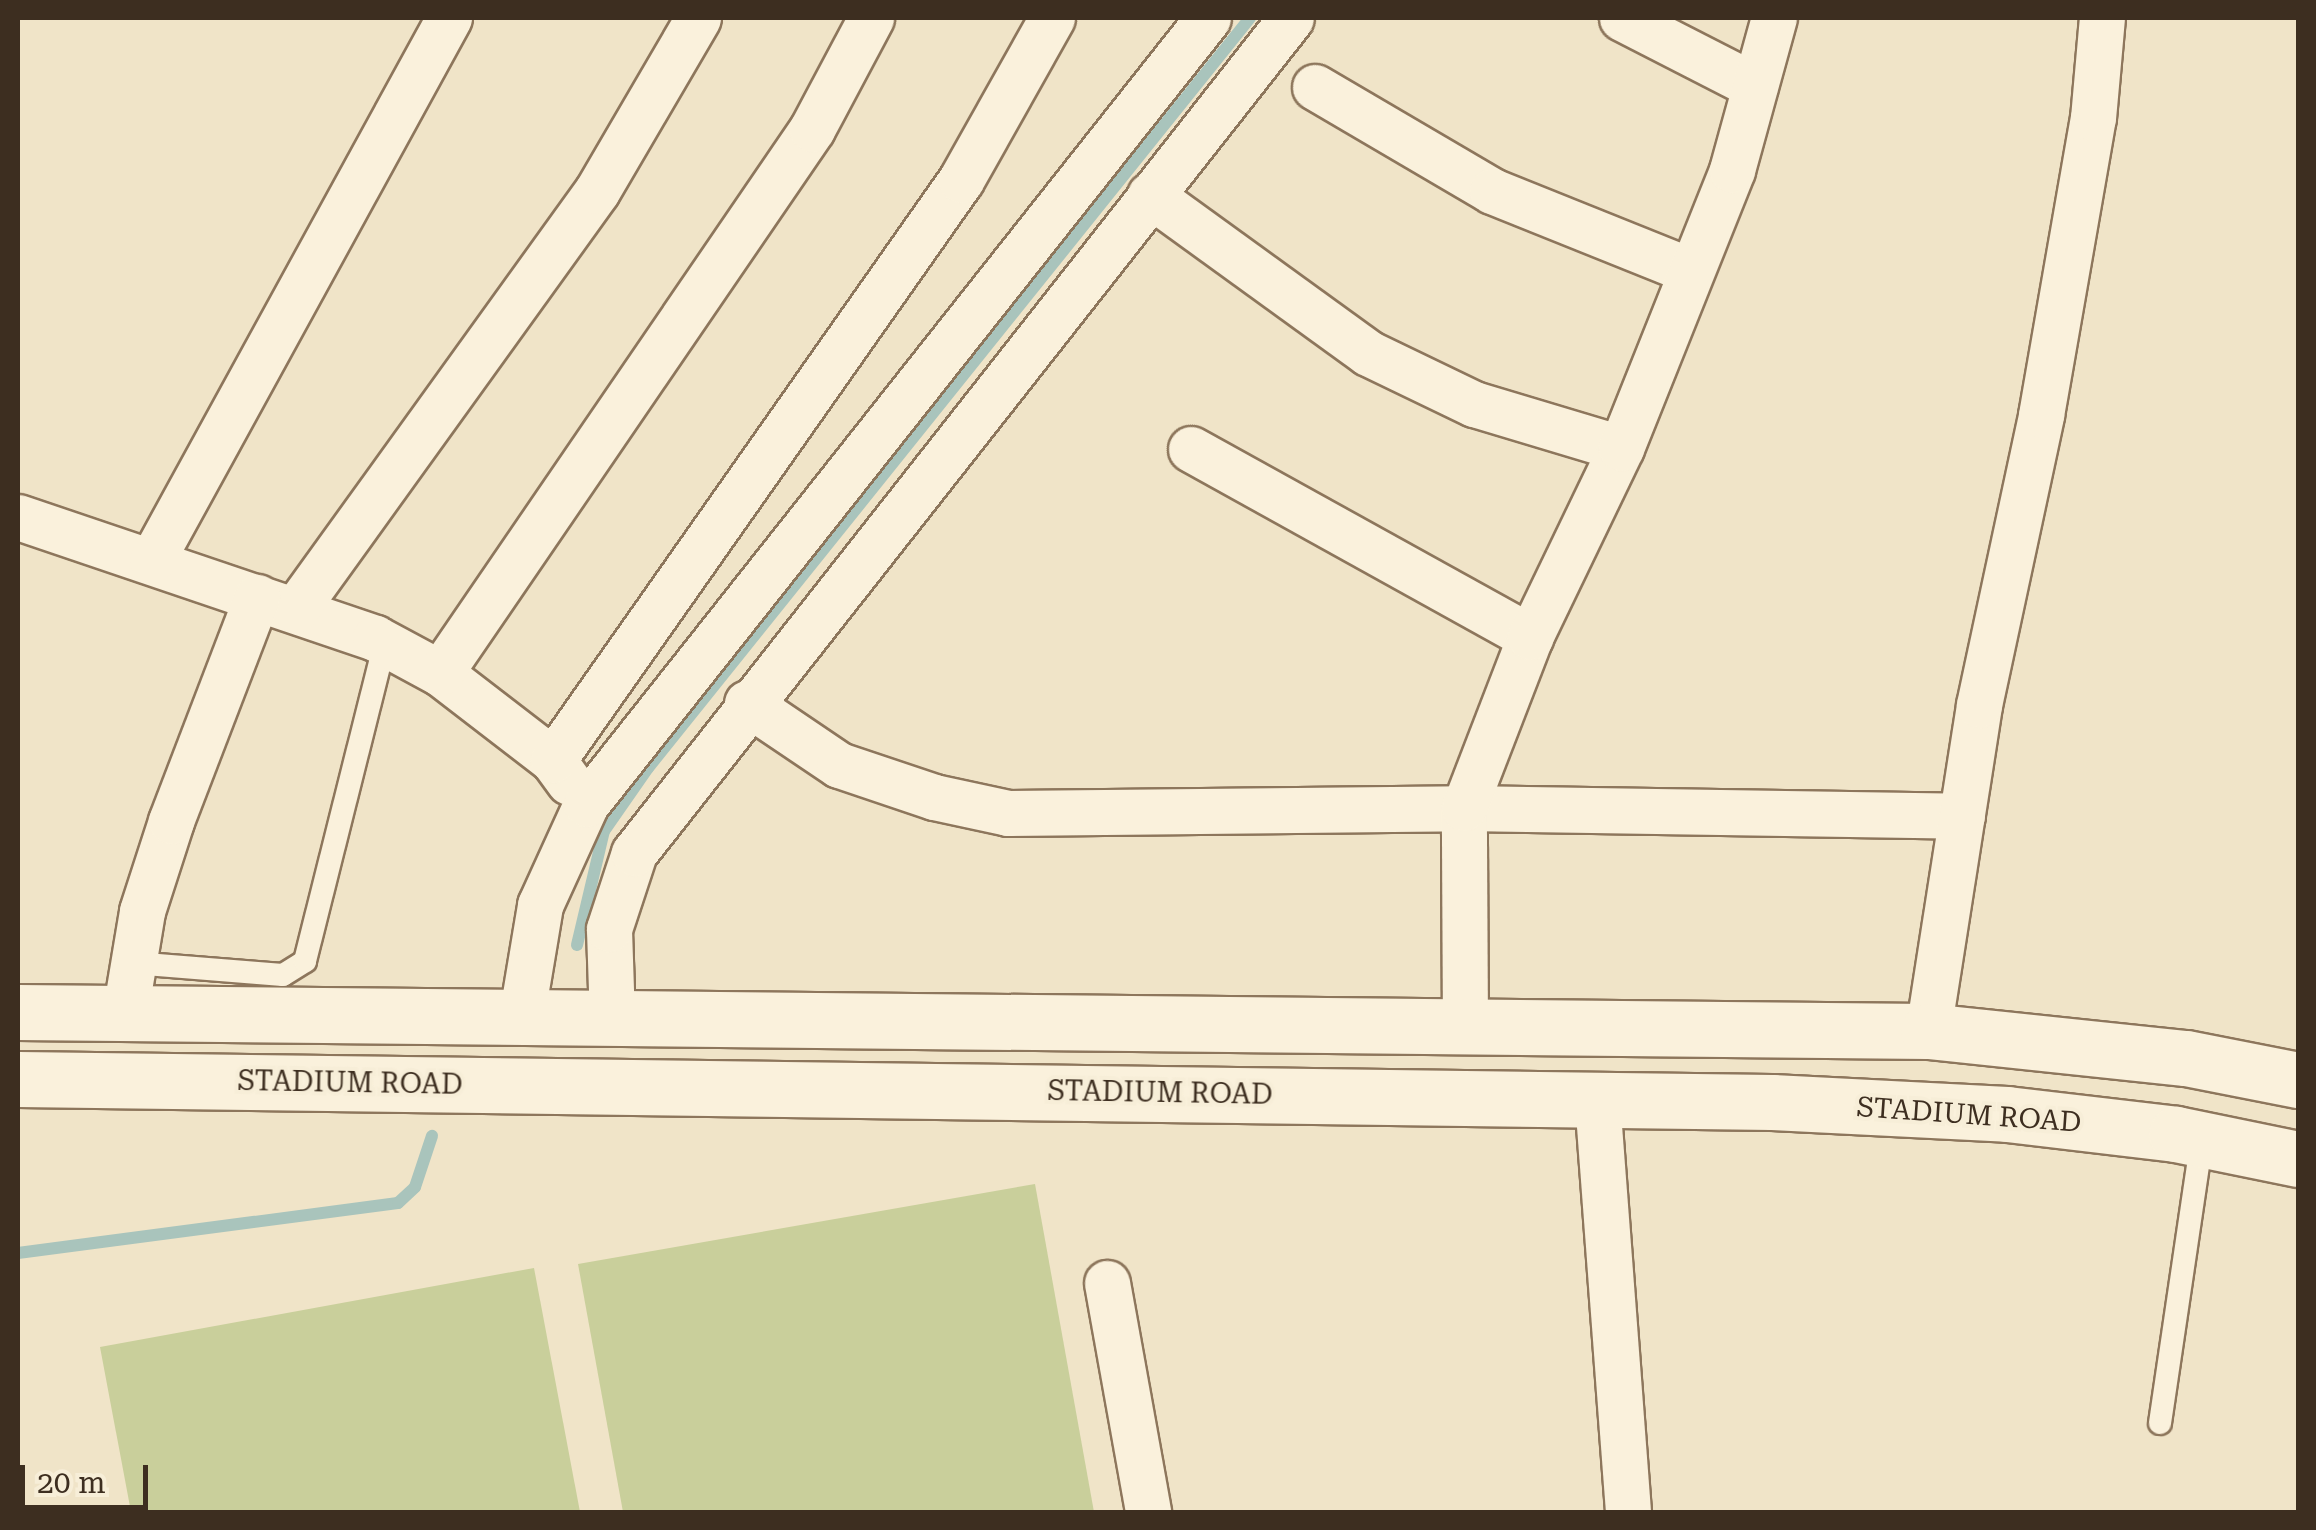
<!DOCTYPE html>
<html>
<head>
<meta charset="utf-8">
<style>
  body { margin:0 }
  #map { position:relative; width:2316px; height:1530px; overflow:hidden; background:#f0e4c8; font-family:"Roboto Serif",serif }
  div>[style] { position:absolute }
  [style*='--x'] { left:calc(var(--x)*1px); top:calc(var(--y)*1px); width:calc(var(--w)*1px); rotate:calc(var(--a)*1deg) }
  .green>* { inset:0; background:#c9cf9b }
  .stream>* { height:12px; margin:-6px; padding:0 6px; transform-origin:6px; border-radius:6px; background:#a9c4bc }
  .roads { filter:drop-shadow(2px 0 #8d765c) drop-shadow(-2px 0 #8d765c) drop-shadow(0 2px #8d765c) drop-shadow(0 -2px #8d765c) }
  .service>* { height:22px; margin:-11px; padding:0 11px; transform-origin:11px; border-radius:11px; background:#faf1dc }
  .minor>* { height:45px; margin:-22.5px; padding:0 22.5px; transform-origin:22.5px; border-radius:22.5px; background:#faf1dc }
  .secondary>* { height:55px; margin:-27.5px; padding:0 27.5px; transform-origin:27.5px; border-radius:27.5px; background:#faf1dc }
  span { translate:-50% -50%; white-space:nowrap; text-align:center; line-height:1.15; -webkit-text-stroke:8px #f7eed8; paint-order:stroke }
  .street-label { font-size:28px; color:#3d2e20 }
  .frame { position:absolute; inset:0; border:20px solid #3d2e20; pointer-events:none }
  .scale { position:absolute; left:20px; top:1465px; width:128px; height:45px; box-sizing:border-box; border:5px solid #3d2e20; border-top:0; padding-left:12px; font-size:30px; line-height:35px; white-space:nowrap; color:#3d2e20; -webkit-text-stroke:8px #f7eed8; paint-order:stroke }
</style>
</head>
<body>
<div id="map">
  <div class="green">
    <div style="clip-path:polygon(1035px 1184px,1094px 1512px,623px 1512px,578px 1264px)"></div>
    <div style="clip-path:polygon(534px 1268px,580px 1512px,131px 1512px,100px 1347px)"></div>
  </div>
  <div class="stream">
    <div style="--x:577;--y:945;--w:117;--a:-76.7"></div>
    <div style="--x:604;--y:831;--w:77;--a:-55.1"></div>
    <div style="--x:648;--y:768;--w:962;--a:-51.25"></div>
    <div style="--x:18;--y:1253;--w:383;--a:-7.5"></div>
    <div style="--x:398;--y:1203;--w:23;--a:-43"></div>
    <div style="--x:415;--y:1187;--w:54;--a:-71.6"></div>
  </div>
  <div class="roads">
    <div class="service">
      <div style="--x:133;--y:963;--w:150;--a:4.6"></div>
      <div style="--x:283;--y:975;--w:26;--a:-32"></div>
      <div style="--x:305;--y:961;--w:328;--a:-75.9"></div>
      <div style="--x:2160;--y:1423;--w:287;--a:-81.6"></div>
    </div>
    <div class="minor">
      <div style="--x:1622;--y:18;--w:149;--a:27.1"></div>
      <div style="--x:1315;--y:87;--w:205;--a:30.4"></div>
      <div style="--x:1492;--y:191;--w:214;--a:21.9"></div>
      <div style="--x:1150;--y:195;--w:269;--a:35.9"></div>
      <div style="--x:1368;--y:353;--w:118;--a:25.7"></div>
      <div style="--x:1474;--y:404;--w:153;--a:16.7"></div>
      <div style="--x:1191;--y:449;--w:388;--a:29"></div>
      <div style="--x:18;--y:517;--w:377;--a:18.7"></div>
      <div style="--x:375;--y:638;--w:74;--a:28.3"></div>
      <div style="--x:440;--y:673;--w:143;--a:37.6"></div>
      <div style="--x:553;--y:760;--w:27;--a:54"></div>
      <div style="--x:152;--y:560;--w:618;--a:-61.28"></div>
      <div style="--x:295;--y:610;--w:516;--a:-54.22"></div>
      <div style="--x:597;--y:191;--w:200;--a:-59.7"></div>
      <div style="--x:440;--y:673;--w:659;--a:-55.63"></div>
      <div style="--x:812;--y:129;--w:126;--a:-62"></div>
      <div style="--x:747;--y:703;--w:111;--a:34"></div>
      <div style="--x:839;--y:765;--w:100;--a:18.6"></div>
      <div style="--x:934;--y:797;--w:76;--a:12.2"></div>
      <div style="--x:1008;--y:813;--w:456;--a:-0.6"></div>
      <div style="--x:1464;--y:808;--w:498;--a:0.9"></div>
      <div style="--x:553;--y:760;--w:709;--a:-54.88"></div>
      <div style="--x:961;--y:180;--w:186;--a:-60.7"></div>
      <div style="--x:125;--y:1013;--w:103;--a:-80.5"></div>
      <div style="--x:142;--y:911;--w:95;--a:-72.1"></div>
      <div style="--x:171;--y:821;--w:240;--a:-69"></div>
      <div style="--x:521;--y:1019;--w:116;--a:-80.5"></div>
      <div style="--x:540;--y:905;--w:111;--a:-65.5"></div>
      <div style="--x:586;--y:804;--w:1002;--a:-51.64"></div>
      <div style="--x:612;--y:1020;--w:91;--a:-91.9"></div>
      <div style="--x:609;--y:929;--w:80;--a:-71.8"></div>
      <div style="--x:634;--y:853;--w:1062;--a:-51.8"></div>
      <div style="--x:1465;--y:1030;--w:222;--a:-90.3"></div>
      <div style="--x:1464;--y:808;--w:183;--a:-68.9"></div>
      <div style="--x:1530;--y:637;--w:210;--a:-64.3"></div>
      <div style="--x:1621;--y:448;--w:299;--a:-68.2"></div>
      <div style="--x:1732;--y:170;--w:158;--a:-74.6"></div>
      <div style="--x:1928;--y:1031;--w:330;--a:-81.1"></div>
      <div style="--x:1979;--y:705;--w:297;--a:-77.9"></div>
      <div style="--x:2041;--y:415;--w:302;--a:-80.1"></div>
      <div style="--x:2093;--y:118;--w:100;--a:-84.9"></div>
      <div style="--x:1597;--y:1099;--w:414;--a:85.7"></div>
      <div style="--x:1107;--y:1283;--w:233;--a:79.8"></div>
    </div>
    <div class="secondary">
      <div style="--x:18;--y:1012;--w:1910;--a:0.57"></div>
      <div style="--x:1928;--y:1031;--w:259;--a:6"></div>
      <div style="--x:2186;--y:1058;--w:114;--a:11.1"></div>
      <div style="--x:18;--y:1079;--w:1754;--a:0.75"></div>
      <div style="--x:1772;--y:1102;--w:235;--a:2.9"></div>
      <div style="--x:2007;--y:1114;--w:170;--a:6.7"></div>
      <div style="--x:2176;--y:1134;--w:125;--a:11.6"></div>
    </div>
  </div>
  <div class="street-label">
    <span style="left:350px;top:1083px;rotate:1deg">STADIUM ROAD</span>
    <span style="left:1160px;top:1093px;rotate:1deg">STADIUM ROAD</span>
    <span style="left:1969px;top:1115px;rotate:4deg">STADIUM ROAD</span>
  </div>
  <div class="frame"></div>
  <div class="scale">20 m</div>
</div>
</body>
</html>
